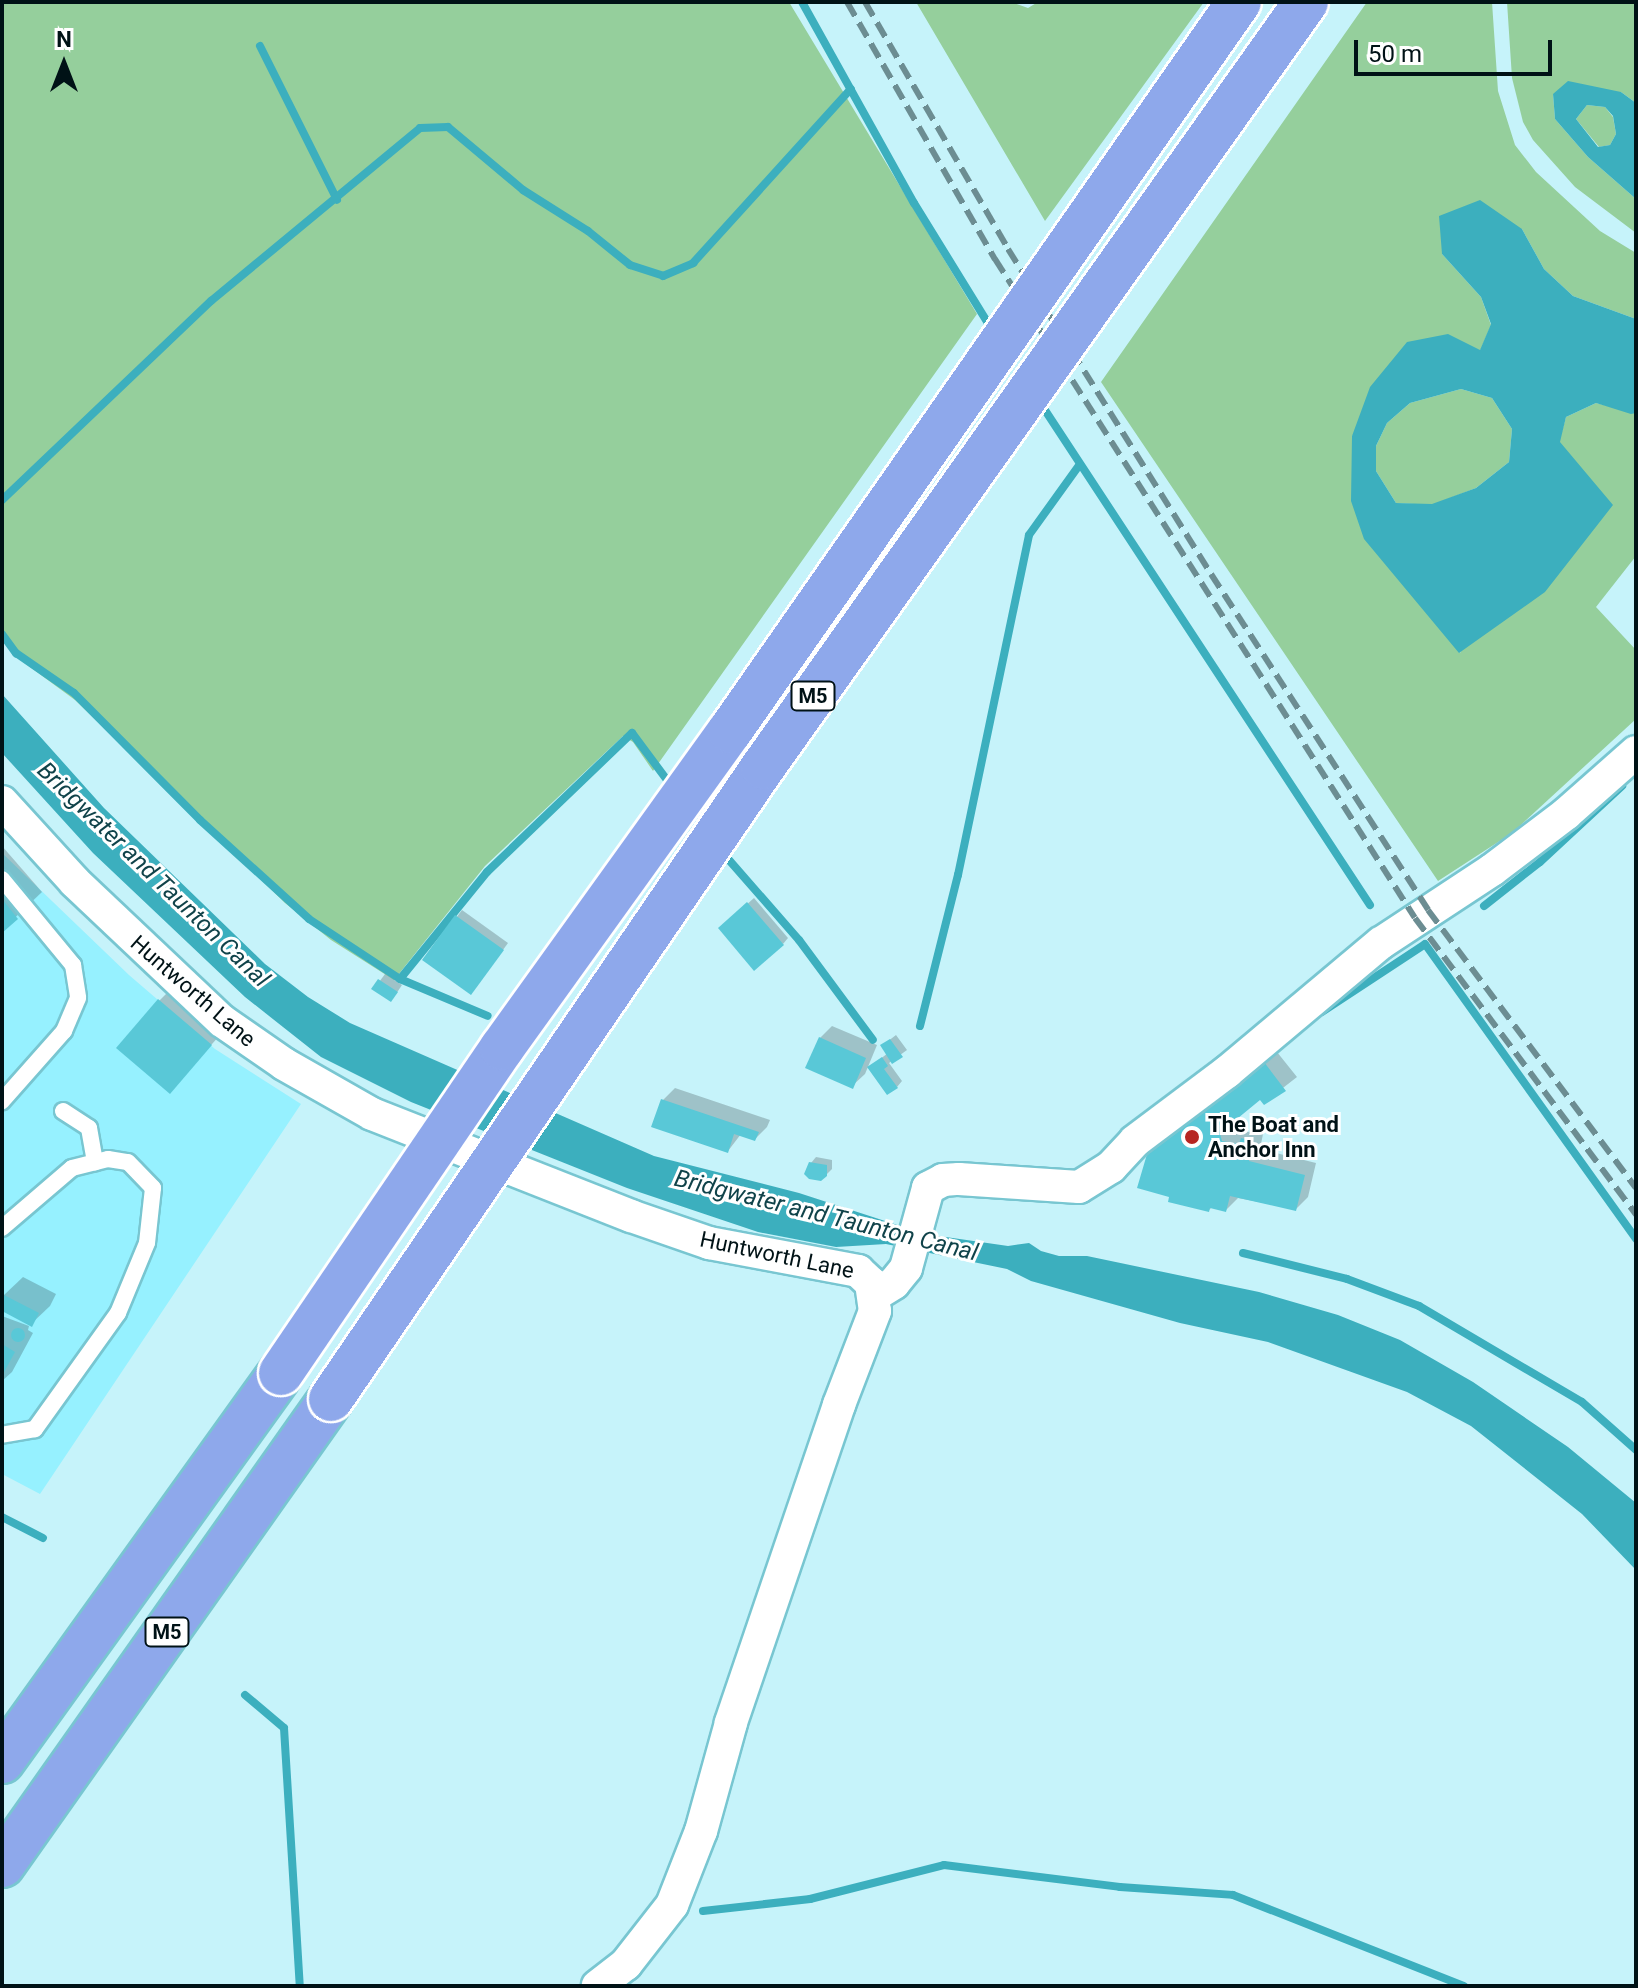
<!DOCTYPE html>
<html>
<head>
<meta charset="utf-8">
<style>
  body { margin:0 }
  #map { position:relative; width:1638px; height:1988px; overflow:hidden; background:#c6f3fa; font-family:Roboto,sans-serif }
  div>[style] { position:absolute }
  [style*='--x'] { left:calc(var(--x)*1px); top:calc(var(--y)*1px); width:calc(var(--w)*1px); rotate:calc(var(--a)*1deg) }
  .built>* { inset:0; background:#96f1ff }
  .green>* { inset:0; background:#95cf9c }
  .water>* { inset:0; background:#3cafbe }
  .shadow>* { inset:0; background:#0003 }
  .stream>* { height:8px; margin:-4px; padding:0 4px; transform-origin:4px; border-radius:4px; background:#3cafbe }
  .building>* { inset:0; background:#59c8d7 }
  .round { border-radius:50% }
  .roads { filter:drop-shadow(2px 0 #78c6d1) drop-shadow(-2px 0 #78c6d1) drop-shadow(0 2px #78c6d1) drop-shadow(0 -2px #78c6d1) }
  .lane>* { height:16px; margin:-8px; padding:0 8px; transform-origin:8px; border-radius:8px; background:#fff }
  .street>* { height:32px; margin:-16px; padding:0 16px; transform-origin:16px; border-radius:16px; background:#fff }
  .highway>* { height:44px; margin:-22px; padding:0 22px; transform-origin:22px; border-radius:22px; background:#8ea8eb }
  .rail>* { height:6px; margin-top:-3px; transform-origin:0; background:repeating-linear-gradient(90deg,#6c8d92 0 16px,transparent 0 24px) }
  .bridges { filter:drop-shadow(2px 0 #fff) drop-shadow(-2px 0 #fff) drop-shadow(0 2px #fff) drop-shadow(0 -2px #fff) }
  .highway-bridge>* { height:44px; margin:-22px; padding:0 22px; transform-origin:22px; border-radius:22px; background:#8ea8eb }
  .dots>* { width:22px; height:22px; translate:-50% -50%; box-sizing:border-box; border:4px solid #fff; border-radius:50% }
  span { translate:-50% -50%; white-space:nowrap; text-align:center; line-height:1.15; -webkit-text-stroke:6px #fff; paint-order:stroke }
  .shield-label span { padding:2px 6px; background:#fff; border:2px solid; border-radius:6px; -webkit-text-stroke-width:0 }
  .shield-label { font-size:20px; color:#001216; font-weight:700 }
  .street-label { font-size:22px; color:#001216 }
  .poi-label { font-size:22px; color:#001216; font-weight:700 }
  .left { translate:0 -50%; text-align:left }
  .water-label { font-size:24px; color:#10434a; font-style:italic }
  .frame { position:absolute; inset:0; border:4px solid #001216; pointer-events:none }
  .north { position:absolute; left:24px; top:24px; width:80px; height:80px; -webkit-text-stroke:6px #fff; paint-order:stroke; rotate:0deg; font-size:22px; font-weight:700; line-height:32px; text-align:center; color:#001216 }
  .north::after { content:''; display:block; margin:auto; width:28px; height:36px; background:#001216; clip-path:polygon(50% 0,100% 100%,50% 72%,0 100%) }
  .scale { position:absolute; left:1354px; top:40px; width:198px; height:36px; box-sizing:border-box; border:4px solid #001216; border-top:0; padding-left:10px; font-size:24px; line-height:28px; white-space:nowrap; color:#001216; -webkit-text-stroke:6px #fff; paint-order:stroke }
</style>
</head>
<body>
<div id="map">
  <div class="built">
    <div style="clip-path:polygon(2px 853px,129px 975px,215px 1049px,301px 1104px,40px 1494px,2px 1474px)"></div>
  </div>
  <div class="green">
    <div style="clip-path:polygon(2px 2px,789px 2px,977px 314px,653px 771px,633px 742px,623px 736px,485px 866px,394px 980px,331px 940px,285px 903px,75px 700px,15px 656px,2px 637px)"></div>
    <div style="clip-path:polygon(916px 2px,1011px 2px,1028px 8px,1038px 2px,1204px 2px,1045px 221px)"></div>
    <div style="clip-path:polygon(1367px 2px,1492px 2px,1498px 91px,1515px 145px,1536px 172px,1600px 231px,1636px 253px,1636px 319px,1573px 296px,1544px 269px,1522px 229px,1442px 254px,1481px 297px,1491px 325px,1480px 351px,1352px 436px,1460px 653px,1559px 442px,1566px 417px,1596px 403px,1636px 413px,1636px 556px,1596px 607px,1636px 650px,1636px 719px,1512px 833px,1438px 881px,1101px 382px)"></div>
    <div style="clip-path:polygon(1507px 2px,1636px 2px,1636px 103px,1621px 92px,1553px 94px,1555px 119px,1588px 157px,1636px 199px,1636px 233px,1575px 187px,1533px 140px,1523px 122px,1512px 78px)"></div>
    <div style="clip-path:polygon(1587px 105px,1605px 107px,1613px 117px,1616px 134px,1610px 145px,1599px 147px,1576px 119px)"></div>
    <div style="clip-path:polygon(1461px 389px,1492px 398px,1512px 429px,1509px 462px,1476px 488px,1432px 505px,1396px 503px,1376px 471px,1376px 446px,1387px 423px,1410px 403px)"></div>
  </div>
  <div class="water">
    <div style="clip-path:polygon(evenodd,1568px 81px,1621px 92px,1636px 103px,1636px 199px,1588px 157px,1555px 119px,1553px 94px,1568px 81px,1587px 105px,1605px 107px,1613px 116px,1616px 134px,1610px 145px,1598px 147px,1576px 119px,1587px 105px)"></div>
    <div style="clip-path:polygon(evenodd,1480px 200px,1522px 229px,1544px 269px,1573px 296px,1636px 319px,1636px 413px,1631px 414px,1596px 403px,1566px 417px,1560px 442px,1613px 505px,1545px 592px,1459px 653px,1364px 539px,1351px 501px,1352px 436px,1370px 387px,1407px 342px,1448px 334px,1480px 350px,1491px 324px,1481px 297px,1442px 254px,1439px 216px,1480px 200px,1461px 389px,1492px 398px,1512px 429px,1509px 462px,1476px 488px,1432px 504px,1396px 503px,1376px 471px,1376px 446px,1387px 423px,1410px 403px,1461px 389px)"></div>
    <div style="clip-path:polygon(2px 694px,104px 808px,265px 964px,308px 997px,350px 1023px,654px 1156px,799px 1193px,925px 1234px,1008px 1246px,1029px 1243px,1041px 1251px,1059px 1256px,1087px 1256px,1259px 1292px,1338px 1315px,1400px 1340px,1473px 1382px,1568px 1447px,1636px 1503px,1636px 1570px,1582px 1514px,1471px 1426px,1407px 1392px,1268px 1342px,1180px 1323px,1031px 1281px,1007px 1269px,886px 1244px,836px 1247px,758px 1232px,627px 1188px,411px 1102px,321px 1057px,245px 997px,93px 853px,2px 753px)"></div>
  </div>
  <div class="shadow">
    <div style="clip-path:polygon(2px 846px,42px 892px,2px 930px)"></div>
    <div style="clip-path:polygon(754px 898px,788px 938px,783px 944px,726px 923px)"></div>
    <div style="clip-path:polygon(462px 910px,508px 943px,476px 987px,425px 960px)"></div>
    <div style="clip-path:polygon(385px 974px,402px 985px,396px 994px,374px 989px)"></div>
    <div style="clip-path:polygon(178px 982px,229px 1025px,170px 1091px,159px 1001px)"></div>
    <div style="clip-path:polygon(832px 1026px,877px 1045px,865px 1074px,852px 1086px,820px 1038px)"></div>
    <div style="clip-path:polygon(896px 1035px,907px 1050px,889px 1063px,902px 1081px,897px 1087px,870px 1067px,888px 1053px,883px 1045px)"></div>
    <div style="clip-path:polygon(1277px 1052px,1297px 1077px,1265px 1102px,1260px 1097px,1232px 1121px,1234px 1129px,1249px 1132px,1255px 1127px,1264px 1129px,1260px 1149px,1316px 1163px,1308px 1197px,1296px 1209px,1238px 1198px,1226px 1210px,1212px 1207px,1209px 1210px,1165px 1132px)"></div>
    <div style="clip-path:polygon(675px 1088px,770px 1120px,767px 1127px,755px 1139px,741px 1134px,728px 1151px,663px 1100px)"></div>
    <div style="clip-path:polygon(816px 1157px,832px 1160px,832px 1169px,826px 1175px,811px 1163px)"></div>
    <div style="clip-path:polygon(23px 1277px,56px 1294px,50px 1306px,31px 1324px,2px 1309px,4px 1295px)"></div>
    <div style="clip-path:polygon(2px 1316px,29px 1326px,28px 1330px,33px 1333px,12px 1372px,2px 1381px)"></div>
  </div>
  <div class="stream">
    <div style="--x:802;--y:2;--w:230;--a:60.9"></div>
    <div style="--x:914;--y:203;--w:149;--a:58.4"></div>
    <div style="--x:260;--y:46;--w:172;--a:63.4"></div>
    <div style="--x:1039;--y:401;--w:603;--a:56.71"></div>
    <div style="--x:2;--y:500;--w:289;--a:-43.6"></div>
    <div style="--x:211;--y:301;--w:271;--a:-39.6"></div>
    <div style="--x:420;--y:128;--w:28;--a:-2"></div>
    <div style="--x:448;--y:127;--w:98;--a:40"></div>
    <div style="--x:523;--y:190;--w:77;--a:32.2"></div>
    <div style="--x:588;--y:231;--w:54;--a:39"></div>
    <div style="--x:630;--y:265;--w:35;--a:18"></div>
    <div style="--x:663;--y:276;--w:33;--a:-23"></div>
    <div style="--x:693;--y:263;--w:235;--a:-47.8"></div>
    <div style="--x:2;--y:634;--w:24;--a:54"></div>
    <div style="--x:16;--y:653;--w:70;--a:34.6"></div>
    <div style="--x:74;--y:693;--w:179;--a:45.2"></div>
    <div style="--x:200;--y:820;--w:147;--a:42.2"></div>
    <div style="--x:309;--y:919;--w:109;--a:33.4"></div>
    <div style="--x:400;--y:979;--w:95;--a:22.8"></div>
    <div style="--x:722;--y:852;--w:117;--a:48.8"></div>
    <div style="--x:799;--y:940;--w:124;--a:53.5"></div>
    <div style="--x:1484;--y:906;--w:71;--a:-38.2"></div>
    <div style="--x:1540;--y:862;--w:112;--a:-42.8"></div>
    <div style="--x:400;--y:979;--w:138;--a:-50.9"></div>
    <div style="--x:487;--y:872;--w:201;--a:-43.8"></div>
    <div style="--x:632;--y:733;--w:69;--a:53.3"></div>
    <div style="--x:1322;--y:1012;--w:123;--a:-33.4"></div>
    <div style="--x:1425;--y:944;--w:363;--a:54.4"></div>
    <div style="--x:920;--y:1026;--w:156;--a:-75.9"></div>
    <div style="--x:958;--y:875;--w:347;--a:-78.2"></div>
    <div style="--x:1029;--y:535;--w:87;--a:-54.3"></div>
    <div style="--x:1243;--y:1253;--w:107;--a:14"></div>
    <div style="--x:1347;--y:1279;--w:77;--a:20.6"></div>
    <div style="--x:1419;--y:1306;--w:189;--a:30.5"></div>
    <div style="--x:1582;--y:1402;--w:72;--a:41.6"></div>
    <div style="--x:2;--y:1517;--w:46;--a:27.1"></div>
    <div style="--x:245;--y:1695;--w:51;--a:40.2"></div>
    <div style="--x:284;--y:1728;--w:258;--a:86.5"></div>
    <div style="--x:703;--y:1911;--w:108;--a:-6.4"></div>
    <div style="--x:810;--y:1899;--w:138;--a:-14.2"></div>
    <div style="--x:944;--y:1865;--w:177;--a:7.1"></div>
    <div style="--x:1120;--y:1887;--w:113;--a:4"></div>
    <div style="--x:1233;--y:1895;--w:248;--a:21.5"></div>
  </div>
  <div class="building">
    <div style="clip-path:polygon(2px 899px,18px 919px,2px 933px)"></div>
    <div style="clip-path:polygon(747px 902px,784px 945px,754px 971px,718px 928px)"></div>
    <div style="clip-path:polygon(455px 915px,504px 950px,471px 995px,422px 960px)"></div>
    <div style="clip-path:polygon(378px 979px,398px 992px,391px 1002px,371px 989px)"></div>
    <div style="clip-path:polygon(158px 999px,212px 1045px,170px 1094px,116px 1048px)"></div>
    <div style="clip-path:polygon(819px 1037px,866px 1058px,853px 1089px,805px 1068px)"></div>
    <div style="clip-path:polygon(890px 1039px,903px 1057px,892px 1064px,880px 1045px)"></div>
    <div style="clip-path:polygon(882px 1057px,888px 1066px,884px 1069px,898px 1088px,887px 1095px,867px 1067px)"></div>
    <div style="clip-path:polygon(1264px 1062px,1286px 1091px,1264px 1105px,1260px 1100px,1232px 1123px,1228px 1119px,1218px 1126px,1222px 1141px,1239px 1144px,1241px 1138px,1253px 1141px,1249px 1161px,1305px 1175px,1296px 1211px,1230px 1196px,1226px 1212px,1210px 1208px,1209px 1212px,1168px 1202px,1169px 1197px,1137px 1188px,1150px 1144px)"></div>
    <div style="clip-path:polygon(661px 1099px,759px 1132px,755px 1141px,734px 1134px,728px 1153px,651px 1127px)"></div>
    <div style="clip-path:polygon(809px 1162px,827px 1165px,827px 1176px,821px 1181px,809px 1179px,804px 1174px)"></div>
    <div style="clip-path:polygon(2px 1294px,39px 1313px,32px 1327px,2px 1311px)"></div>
    <div class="round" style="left:11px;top:1328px;width:14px;height:14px"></div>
    <div style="clip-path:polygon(2px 1344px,15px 1352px,2px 1376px)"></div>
  </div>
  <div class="roads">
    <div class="lane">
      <div style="--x:2;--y:879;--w:112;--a:50.5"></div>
      <div style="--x:73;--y:965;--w:33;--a:81"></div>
      <div style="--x:78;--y:998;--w:36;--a:113"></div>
      <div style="--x:64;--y:1031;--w:94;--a:131.5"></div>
      <div style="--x:63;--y:1111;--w:31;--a:33"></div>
      <div style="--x:89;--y:1128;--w:35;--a:80"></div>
      <div style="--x:2;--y:1228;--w:92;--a:-40.6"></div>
      <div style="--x:72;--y:1168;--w:37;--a:-14"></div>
      <div style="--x:108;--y:1159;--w:20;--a:9"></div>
      <div style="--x:128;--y:1162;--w:36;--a:46"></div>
      <div style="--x:153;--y:1188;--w:55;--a:96.2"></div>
      <div style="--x:147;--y:1243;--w:76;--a:112.5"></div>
      <div style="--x:118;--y:1313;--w:143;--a:125.6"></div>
      <div style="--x:35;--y:1429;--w:34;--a:170"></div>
    </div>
    <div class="street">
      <div style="--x:2;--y:802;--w:108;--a:47.6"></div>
      <div style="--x:75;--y:882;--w:202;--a:43.4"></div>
      <div style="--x:222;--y:1021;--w:75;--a:34.7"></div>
      <div style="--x:284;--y:1064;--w:101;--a:29.6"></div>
      <div style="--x:372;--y:1114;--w:278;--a:21.5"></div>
      <div style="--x:631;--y:1216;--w:83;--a:19.1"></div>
      <div style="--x:709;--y:1243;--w:152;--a:10.6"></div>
      <div style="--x:858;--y:1271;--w:18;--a:43"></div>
      <div style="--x:871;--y:1283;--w:28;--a:82"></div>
      <div style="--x:875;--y:1311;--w:101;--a:111"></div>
      <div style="--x:839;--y:1405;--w:336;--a:108.8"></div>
      <div style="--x:731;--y:1723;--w:112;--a:105.5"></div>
      <div style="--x:701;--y:1831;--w:79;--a:111.4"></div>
      <div style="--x:672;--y:1905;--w:75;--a:127.9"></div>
      <div style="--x:626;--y:1964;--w:36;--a:142"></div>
      <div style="--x:875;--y:1295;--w:22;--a:-32"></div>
      <div style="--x:894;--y:1283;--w:19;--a:-51"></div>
      <div style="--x:906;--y:1268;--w:83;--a:-74.6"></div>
      <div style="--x:928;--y:1188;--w:17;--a:-28"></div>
      <div style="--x:943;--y:1180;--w:16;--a:-4"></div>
      <div style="--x:959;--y:1179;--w:120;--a:3.8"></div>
      <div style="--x:1079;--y:1187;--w:38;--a:-32"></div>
      <div style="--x:1111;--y:1167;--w:35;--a:-47"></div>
      <div style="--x:1135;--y:1141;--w:115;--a:-36.9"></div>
      <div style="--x:1227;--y:1072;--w:201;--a:-40"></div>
      <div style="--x:1381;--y:943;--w:133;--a:-33.3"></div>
      <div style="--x:1492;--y:870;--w:94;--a:-37.2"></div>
      <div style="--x:1567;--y:813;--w:92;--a:-41.5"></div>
    </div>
    <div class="highway">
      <div style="--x:2;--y:1761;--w:478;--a:-54.3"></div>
      <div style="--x:2;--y:1865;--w:570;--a:-54.78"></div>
    </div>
  </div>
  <div class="rail">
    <div style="--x:847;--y:2;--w:297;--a:60.1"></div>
    <div style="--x:995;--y:259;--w:781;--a:57.49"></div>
    <div style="--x:1415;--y:918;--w:370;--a:53.3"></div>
    <div style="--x:865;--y:2;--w:285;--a:59.9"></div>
    <div style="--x:1008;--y:249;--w:383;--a:58"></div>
    <div style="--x:1211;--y:574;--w:400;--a:57.1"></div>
    <div style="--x:1428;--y:910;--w:347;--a:53.2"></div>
  </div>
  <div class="bridges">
    <div class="highway-bridge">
      <div style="--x:281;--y:1373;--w:393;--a:-55.8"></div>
      <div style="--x:502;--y:1048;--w:390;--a:-54.3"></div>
      <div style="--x:730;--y:731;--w:889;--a:-55.08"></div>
      <div style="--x:331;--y:1399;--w:766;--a:-55.65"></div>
      <div style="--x:763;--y:767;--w:938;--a:-54.63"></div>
    </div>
  </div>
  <div class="dots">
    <div style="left:1192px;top:1137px;background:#b62622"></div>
  </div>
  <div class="shield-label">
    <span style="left:813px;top:696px">M5</span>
    <span style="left:167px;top:1632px">M5</span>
  </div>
  <div class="street-label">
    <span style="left:193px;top:991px;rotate:41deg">Huntworth Lane</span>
    <span style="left:777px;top:1255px;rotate:12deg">Huntworth Lane</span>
  </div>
  <div class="poi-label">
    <span class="left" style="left:1208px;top:1137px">The Boat and<br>Anchor Inn</span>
  </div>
  <div class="water-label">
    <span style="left:153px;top:875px;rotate:44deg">Bridgwater and Taunton Canal</span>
    <span style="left:826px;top:1216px;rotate:14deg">Bridgwater and Taunton Canal</span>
  </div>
  <div class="frame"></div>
  <div class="north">N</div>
  <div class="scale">50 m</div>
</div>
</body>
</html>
